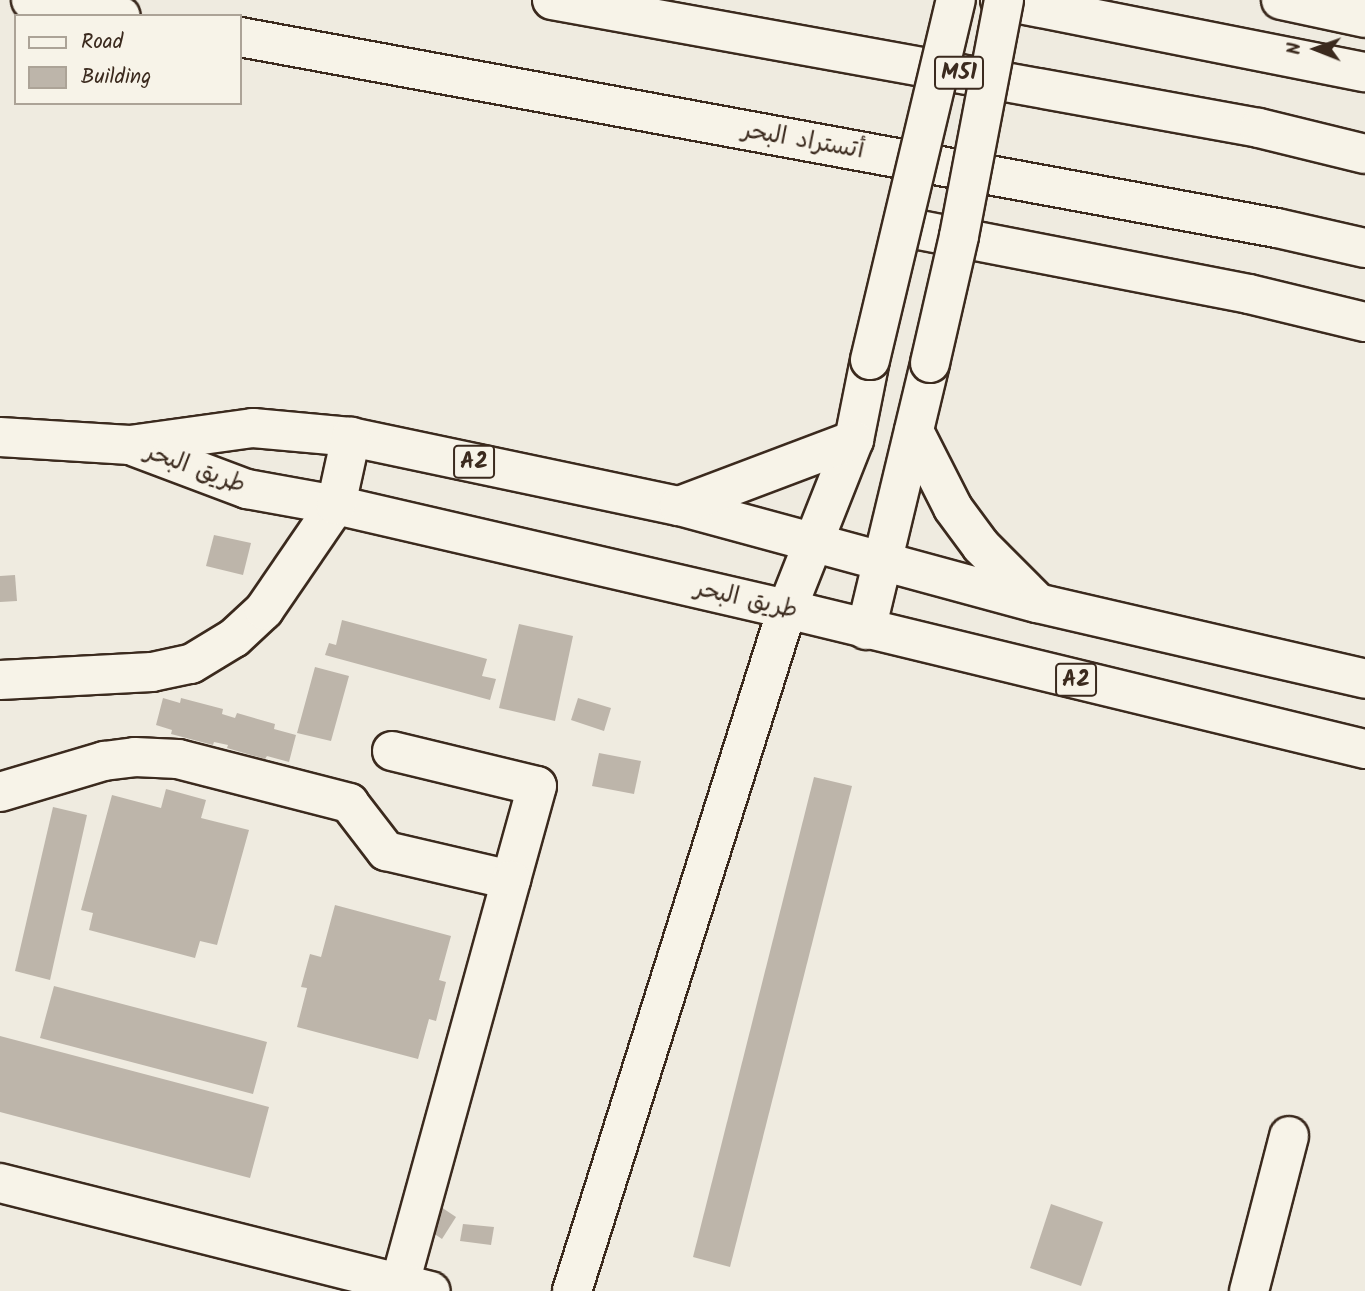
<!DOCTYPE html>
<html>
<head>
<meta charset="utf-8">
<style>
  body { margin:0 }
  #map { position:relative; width:1365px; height:1291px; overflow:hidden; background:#efebe0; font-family:Kalam,"Playpen Sans Arabic",sans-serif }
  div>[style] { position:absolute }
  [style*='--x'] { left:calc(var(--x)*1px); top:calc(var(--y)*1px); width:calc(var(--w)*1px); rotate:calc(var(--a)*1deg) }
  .building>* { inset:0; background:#bdb5aa }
  .roads { filter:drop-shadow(2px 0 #3b2a1e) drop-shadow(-2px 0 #3b2a1e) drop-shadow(0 2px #3b2a1e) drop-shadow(0 -2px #3b2a1e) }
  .minor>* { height:38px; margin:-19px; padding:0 19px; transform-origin:19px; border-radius:19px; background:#f7f3e8 }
  .highway>* { height:38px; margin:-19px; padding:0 19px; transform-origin:19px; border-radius:19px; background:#f7f3e8 }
  .bridges { filter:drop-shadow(2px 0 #3b2a1e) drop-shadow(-2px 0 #3b2a1e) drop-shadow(0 2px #3b2a1e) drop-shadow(0 -2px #3b2a1e) }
  .minor-bridge>* { height:38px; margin:-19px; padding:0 19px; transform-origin:19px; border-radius:19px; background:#f7f3e8 }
  span { translate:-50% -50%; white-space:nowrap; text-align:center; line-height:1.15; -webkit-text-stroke:6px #f7f3e8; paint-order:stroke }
  .shield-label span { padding:2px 5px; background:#f7f3e8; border:2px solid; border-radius:5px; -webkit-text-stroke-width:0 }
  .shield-label { font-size:23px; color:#3b2a1e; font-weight:700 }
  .street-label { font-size:24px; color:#3b2a1e }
  .legend { position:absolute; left:14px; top:14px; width:228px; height:91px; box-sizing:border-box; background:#f7f3e8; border:2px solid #aca397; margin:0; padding:9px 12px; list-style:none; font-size:21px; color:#3b2a1e }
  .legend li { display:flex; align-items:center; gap:14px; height:35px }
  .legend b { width:35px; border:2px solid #aca397 }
  .north { position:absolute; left:1281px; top:14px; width:70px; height:70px; -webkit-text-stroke:5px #f7f3e8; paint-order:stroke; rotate:271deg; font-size:19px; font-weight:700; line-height:28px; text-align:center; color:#3b2a1e }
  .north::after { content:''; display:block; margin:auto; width:24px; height:32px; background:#3b2a1e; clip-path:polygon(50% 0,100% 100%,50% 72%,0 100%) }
</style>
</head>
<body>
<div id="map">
  <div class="building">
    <div style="clip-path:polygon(214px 535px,251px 543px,243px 575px,206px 566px)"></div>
    <div style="clip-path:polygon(15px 575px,17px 601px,0 602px,0 576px)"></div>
    <div style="clip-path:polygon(342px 620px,487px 659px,482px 676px,496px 679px,490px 700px,325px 655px,329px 643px,336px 645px)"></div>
    <div style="clip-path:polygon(519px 624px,573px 636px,555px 721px,499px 708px)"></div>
    <div style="clip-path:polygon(315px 667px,349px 676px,331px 741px,297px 733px)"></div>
    <div style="clip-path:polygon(163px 698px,180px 703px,181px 698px,223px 709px,222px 714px,235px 718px,237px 713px,275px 724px,274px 729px,296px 735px,289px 762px,267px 756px,265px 759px,227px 748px,228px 745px,214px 742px,213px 745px,171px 734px,172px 730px,156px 725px)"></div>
    <div style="clip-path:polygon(578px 698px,611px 708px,604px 731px,571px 720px)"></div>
    <div style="clip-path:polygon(599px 753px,641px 761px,634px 794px,592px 786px)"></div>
    <div style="clip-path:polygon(814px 777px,852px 786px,730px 1267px,693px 1257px)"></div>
    <div style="clip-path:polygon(166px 789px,206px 800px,201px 818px,249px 830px,217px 945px,200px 941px,195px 958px,89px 930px,93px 913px,81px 910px,112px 795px,161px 808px)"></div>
    <div style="clip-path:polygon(53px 807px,87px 815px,50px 980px,15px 971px)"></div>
    <div style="clip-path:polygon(335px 905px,451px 936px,439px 980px,446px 982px,436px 1021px,429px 1019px,418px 1059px,297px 1027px,307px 988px,301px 987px,310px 954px,321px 957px)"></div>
    <div style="clip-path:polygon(54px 986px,267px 1042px,253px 1094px,40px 1038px)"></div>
    <div style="clip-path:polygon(0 1036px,269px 1107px,250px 1178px,0 1112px)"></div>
    <div style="clip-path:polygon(1051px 1204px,1103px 1222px,1081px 1286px,1030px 1268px)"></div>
    <div style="clip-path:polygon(441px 1207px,456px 1217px,442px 1239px,427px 1229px)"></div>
    <div style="clip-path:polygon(463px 1224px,494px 1227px,491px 1245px,460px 1241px)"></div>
  </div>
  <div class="roads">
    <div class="minor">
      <div style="--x:1281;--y:0;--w:86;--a:12.1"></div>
      <div style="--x:866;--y:630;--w:275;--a:-76.5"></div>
      <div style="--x:0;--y:680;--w:152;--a:-3"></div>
      <div style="--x:152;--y:672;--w:40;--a:-12"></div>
      <div style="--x:191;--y:664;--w:50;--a:-31.2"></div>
      <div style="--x:234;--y:638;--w:41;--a:-43"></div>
      <div style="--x:264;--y:610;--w:127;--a:-55.6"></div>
      <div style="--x:392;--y:751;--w:149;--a:13.6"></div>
      <div style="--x:537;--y:786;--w:98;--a:105.5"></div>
      <div style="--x:0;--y:792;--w:109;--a:-16.6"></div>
      <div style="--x:104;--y:761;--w:31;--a:-7"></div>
      <div style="--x:135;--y:757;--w:43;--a:2.7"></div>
      <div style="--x:178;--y:759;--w:177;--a:14.4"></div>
      <div style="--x:349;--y:803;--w:61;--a:52.4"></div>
      <div style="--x:386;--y:851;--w:128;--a:13.1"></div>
      <div style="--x:511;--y:880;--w:419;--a:105.4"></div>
      <div style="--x:0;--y:1183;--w:444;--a:14.1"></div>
      <div style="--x:572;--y:1291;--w:715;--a:-72.5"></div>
      <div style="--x:787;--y:609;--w:182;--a:-68.4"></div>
      <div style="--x:854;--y:440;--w:82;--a:-78.7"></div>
      <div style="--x:1249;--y:1291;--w:160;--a:-75.5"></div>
    </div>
    <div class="highway">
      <div style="--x:31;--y:0;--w:91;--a:10.1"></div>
      <div style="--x:552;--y:0;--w:718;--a:10.26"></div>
      <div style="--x:1259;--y:128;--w:109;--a:13.8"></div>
      <div style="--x:1000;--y:0;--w:372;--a:11.2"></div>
      <div style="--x:240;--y:37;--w:1054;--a:10.44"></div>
      <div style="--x:1277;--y:228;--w:90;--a:12.8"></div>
      <div style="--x:904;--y:227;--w:351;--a:11"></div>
      <div style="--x:1249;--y:294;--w:119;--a:13.6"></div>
      <div style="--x:914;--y:431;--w:86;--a:63.1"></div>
      <div style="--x:953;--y:508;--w:47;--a:53.6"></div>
      <div style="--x:981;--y:546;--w:78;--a:45"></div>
      <div style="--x:0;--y:437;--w:130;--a:3.5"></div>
      <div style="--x:130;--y:445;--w:124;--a:-7.9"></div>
      <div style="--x:253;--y:428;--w:98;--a:5.2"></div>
      <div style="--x:351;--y:437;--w:335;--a:11.9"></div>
      <div style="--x:679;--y:506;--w:371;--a:15.2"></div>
      <div style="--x:1037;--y:603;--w:337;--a:13"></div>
      <div style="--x:135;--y:447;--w:120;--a:20.6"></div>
      <div style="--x:247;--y:489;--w:90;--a:10.2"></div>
      <div style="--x:336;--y:505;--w:463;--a:13"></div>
      <div style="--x:787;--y:609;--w:595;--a:13.62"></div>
      <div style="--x:336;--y:505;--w:70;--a:-77.6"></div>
      <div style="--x:679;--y:506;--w:187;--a:-20.7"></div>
    </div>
  </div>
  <div class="bridges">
    <div class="minor-bridge">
      <div style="--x:870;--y:360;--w:370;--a:-76.6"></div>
      <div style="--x:930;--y:363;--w:130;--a:-77.1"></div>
      <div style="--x:959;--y:236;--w:240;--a:-79.2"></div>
    </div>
  </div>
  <div class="shield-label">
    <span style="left:959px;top:73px">M51</span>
    <span style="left:474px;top:462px">A2</span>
    <span style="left:1076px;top:680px">A2</span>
  </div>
  <div class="street-label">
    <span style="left:803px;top:141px;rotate:10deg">أتستراد البحر</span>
    <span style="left:195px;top:469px;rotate:20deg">طريق البحر</span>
    <span style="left:746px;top:600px;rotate:13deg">طريق البحر</span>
  </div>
  <ul class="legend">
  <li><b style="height:9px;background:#f7f3e8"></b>Road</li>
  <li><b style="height:19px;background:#bdb5aa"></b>Building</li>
  </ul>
  <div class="north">N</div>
</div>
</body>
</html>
